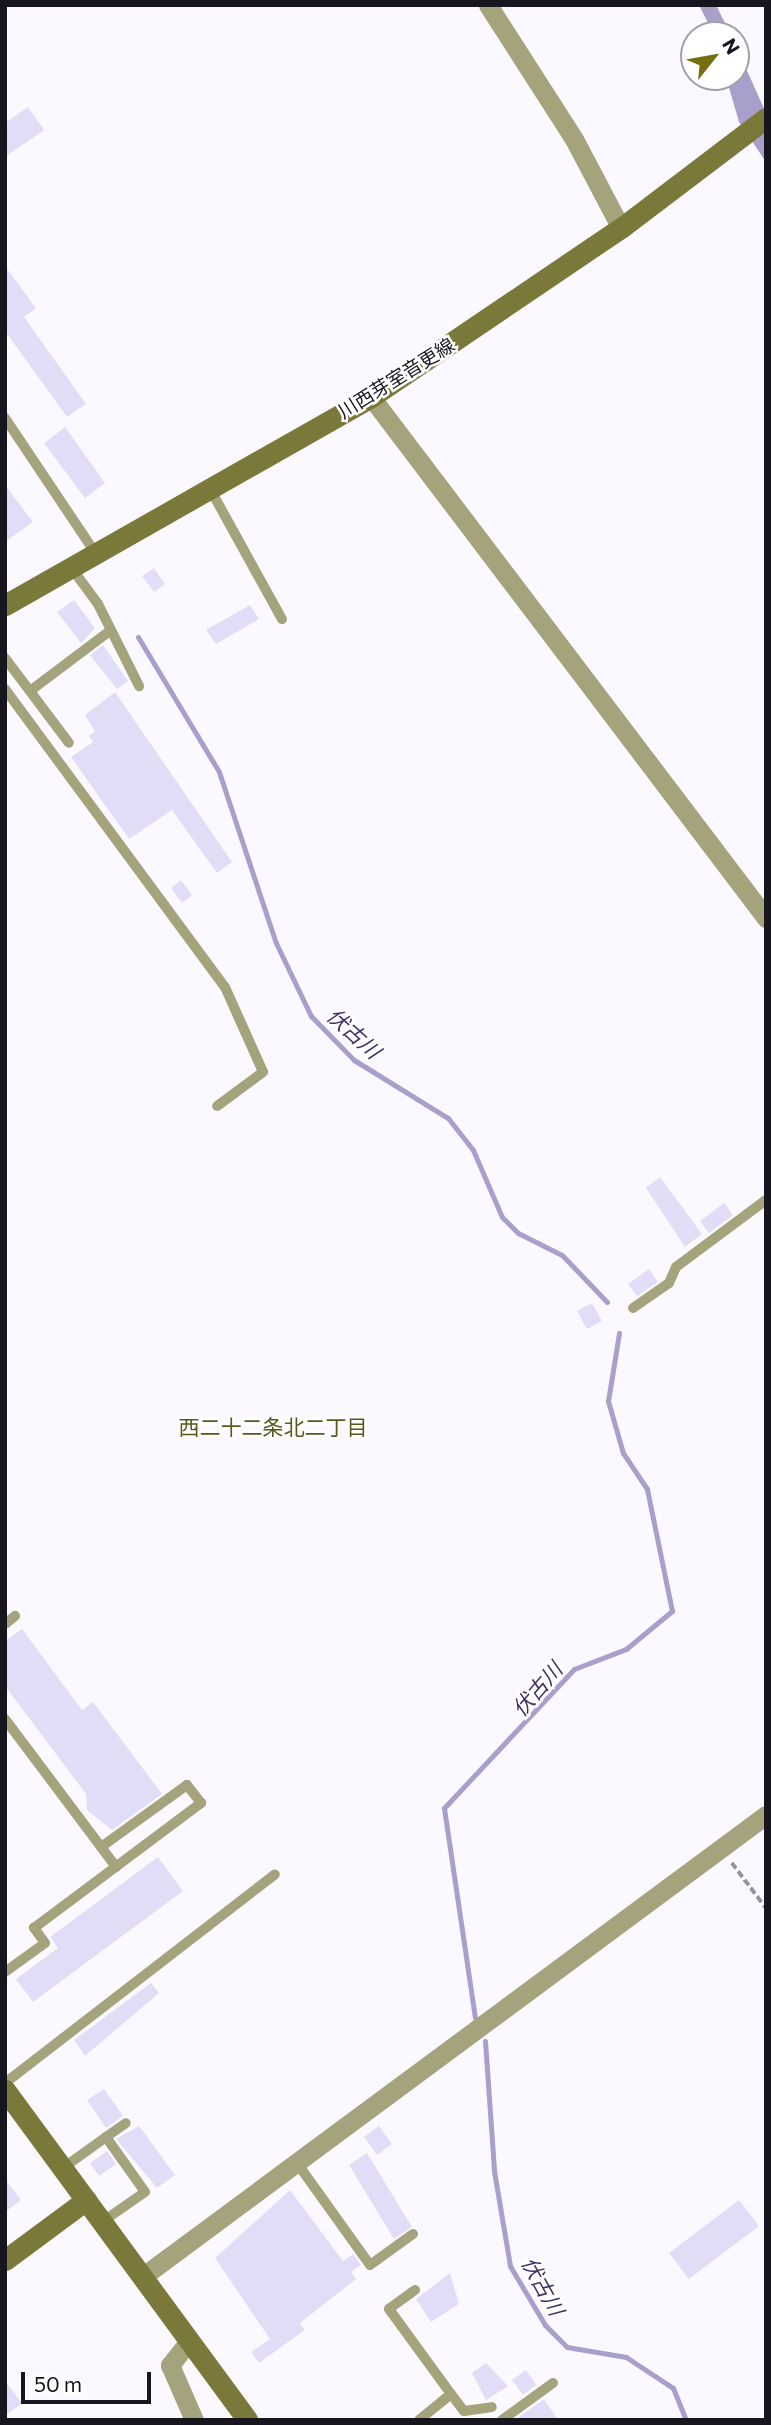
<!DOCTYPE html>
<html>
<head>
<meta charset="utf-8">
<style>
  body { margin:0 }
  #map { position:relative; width:771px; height:2425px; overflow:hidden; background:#fbf9ff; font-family:Commissioner,"Noto Sans JP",sans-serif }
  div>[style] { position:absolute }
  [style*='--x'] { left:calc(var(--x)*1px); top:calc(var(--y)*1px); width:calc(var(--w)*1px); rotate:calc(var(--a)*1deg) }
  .water>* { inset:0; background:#a99fcb }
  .stream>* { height:5px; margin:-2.5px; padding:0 2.5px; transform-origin:2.5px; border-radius:2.5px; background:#a99fcb }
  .building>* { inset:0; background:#e2ddf6 }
  .path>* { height:3.5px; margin-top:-1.75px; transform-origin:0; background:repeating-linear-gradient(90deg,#96949b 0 7px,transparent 0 10.5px) }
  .lane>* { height:10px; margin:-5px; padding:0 5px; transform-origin:5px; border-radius:5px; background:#a4a37b }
  .street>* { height:19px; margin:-9.5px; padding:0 9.5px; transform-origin:9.5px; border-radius:9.5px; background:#a4a37b }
  .secondary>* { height:21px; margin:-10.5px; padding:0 10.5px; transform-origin:10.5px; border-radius:10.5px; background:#7b793a }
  span { translate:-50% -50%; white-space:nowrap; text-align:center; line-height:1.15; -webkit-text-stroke:5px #fff; paint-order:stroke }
  .street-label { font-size:19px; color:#17151e }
  .water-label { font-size:21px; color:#423068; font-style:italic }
  .neighbourhood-label { font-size:21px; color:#5a581c }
  .frame { position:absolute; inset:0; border:7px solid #17151e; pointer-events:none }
  .north { position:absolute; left:680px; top:21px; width:70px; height:70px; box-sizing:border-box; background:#fff; border:2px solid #a2a1a5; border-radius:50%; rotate:59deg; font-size:19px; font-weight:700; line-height:28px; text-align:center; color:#17151e }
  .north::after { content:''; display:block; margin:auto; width:24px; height:32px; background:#747012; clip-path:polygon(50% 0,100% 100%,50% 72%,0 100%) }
  .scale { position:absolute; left:21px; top:2372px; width:130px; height:32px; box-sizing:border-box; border:4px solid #17151e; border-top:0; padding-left:9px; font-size:21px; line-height:24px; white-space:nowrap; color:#17151e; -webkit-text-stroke:5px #fff; paint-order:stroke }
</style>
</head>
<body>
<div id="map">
  <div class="water">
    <div style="clip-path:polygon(699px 5px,716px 5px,731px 35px,714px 35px)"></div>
    <div style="clip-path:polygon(736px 46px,766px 113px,766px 162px,739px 122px,726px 77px,736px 77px)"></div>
  </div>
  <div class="stream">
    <div style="--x:138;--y:637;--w:157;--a:59"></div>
    <div style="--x:219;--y:772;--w:180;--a:71.6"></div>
    <div style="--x:276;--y:943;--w:81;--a:64.4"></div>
    <div style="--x:311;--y:1016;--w:62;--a:45.7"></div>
    <div style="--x:354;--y:1060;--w:110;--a:31.7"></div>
    <div style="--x:448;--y:1118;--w:41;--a:52"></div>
    <div style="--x:473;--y:1150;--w:73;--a:66.6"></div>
    <div style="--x:502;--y:1217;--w:23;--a:45"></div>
    <div style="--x:518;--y:1233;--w:49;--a:26.6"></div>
    <div style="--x:562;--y:1255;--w:65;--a:46.2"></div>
    <div style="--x:475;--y:2018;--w:212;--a:-98.4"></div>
    <div style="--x:444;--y:1808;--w:190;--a:-46.9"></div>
    <div style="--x:574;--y:1669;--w:56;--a:-21"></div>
    <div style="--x:626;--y:1649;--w:60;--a:-39.6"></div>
    <div style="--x:672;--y:1611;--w:125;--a:-101.6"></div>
    <div style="--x:647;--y:1489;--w:43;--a:-123.7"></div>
    <div style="--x:623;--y:1453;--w:54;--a:-106.1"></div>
    <div style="--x:608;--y:1401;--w:69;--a:-80.8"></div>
    <div style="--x:485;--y:2041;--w:130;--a:86"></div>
    <div style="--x:494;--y:2171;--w:96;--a:80.4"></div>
    <div style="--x:510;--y:2266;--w:69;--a:59.3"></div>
    <div style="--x:545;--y:2325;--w:31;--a:45"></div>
    <div style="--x:567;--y:2347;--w:60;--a:9.6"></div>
    <div style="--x:626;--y:2357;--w:56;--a:33.4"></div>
    <div style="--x:673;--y:2388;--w:35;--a:68"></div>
  </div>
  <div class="building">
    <div style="clip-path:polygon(28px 107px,44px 130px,5px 157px,5px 123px)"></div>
    <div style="clip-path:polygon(5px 266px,36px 308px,24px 317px,86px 404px,67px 417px,5px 331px)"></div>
    <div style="clip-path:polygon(65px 427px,105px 483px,85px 498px,44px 443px)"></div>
    <div style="clip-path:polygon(5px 485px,33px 522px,5px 542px)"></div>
    <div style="clip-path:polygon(154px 568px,165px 584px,154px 592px,142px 576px)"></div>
    <div style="clip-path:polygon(74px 600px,95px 628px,81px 643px,57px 612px)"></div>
    <div style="clip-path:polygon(250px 605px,259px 619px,216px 644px,206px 630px)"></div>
    <div style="clip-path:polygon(103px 645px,128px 681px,117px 689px,90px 655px)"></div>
    <div style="clip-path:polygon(115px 692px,232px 862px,217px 873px,172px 810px,129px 839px,71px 757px,93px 742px,89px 736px,95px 731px,85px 715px)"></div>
    <div style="clip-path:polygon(181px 880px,192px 895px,182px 903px,171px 888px)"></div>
    <div style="clip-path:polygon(660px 1177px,702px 1234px,685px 1247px,646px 1188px)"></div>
    <div style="clip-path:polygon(724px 1203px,733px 1215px,709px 1233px,700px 1221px)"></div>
    <div style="clip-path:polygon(649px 1269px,658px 1282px,637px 1296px,628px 1284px)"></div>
    <div style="clip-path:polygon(592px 1303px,602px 1321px,587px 1329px,577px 1311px)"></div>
    <div style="clip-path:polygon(22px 1629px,82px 1710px,93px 1702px,162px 1794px,112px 1830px,87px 1810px,86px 1794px,5px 1686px,5px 1641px)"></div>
    <div style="clip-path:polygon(158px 1857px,183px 1891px,33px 2002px,16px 1979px,58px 1948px,50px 1937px)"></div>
    <div style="clip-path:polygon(151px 1983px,159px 1993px,85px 2056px,74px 2040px)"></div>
    <div style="clip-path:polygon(104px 2089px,123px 2116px,106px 2128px,87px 2100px)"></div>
    <div style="clip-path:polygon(139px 2126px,175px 2175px,157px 2188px,116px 2139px)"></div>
    <div style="clip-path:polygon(379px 2126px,392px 2144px,377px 2155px,364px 2137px)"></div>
    <div style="clip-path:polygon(107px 2151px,116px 2164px,99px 2176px,90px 2163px)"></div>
    <div style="clip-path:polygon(367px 2153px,412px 2227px,394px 2239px,349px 2165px)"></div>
    <div style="clip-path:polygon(5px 2179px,21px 2200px,5px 2212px)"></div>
    <div style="clip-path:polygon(290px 2190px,343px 2261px,353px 2254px,361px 2265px,351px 2272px,356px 2279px,300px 2323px,305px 2330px,259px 2363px,251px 2352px,270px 2339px,215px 2258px)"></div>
    <div style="clip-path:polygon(739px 2200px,759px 2226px,689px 2279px,669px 2253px)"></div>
    <div style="clip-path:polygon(450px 2273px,459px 2304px,431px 2322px,416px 2299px)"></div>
    <div style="clip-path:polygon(486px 2363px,508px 2386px,486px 2400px,472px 2373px)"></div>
    <div style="clip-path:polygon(526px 2370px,536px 2385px,523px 2395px,512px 2380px)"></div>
    <div style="clip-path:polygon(5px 2381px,22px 2403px,5px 2416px)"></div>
    <div style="clip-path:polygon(544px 2399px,558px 2420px,515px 2420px)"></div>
  </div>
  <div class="path">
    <div style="--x:732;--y:1863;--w:56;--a:52.9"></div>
  </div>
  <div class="lane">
    <div style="--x:5;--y:418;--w:160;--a:56.2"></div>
    <div style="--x:209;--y:487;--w:151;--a:61.1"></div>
    <div style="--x:70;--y:566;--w:47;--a:53.6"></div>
    <div style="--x:98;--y:604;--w:92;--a:63.4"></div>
    <div style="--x:5;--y:658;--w:106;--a:53"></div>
    <div style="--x:5;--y:689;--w:370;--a:53.6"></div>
    <div style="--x:225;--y:987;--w:93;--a:65.9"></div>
    <div style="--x:263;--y:1072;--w:57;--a:143.5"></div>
    <div style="--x:30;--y:691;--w:101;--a:-37"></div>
    <div style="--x:633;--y:1308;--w:44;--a:-34.8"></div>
    <div style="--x:669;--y:1283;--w:17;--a:-66"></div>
    <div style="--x:676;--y:1267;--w:112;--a:-36.7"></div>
    <div style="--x:5;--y:1624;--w:13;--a:-39"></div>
    <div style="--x:5;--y:1719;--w:185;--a:53.1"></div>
    <div style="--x:5;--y:1972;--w:49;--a:-35.9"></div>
    <div style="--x:45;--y:1943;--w:19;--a:-126"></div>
    <div style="--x:34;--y:1928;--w:209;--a:-36.8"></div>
    <div style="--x:201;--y:1803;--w:23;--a:-128"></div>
    <div style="--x:187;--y:1785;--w:106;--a:144.2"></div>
    <div style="--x:5;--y:2083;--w:341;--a:-37.7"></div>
    <div style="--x:106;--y:2137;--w:24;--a:-35"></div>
    <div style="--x:297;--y:2163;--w:125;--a:54.4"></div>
    <div style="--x:370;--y:2265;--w:53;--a:-35.8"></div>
    <div style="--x:63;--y:2168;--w:53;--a:-35.8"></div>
    <div style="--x:106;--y:2137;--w:67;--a:54.7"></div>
    <div style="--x:145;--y:2192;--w:52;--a:145.1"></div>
    <div style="--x:415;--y:2290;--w:32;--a:144"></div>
    <div style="--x:389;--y:2309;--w:105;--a:53.9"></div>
    <div style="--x:451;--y:2394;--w:41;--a:140.9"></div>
    <div style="--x:451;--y:2394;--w:21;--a:53"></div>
    <div style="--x:464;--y:2411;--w:28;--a:-8"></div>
    <div style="--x:502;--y:2420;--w:63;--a:-36"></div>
  </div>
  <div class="street">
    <div style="--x:488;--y:5;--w:159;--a:57.3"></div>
    <div style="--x:574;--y:139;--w:101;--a:62.2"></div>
    <div style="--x:371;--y:397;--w:654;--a:52.83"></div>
    <div style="--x:142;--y:2277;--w:776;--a:-36.52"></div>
    <div style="--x:189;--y:2341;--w:31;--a:128"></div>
    <div style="--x:170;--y:2365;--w:60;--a:66.4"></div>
  </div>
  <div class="secondary">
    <div style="--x:5;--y:605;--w:421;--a:-29.6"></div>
    <div style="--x:371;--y:397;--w:302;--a:-34.1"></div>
    <div style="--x:621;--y:228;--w:182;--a:-37.2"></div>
    <div style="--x:5;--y:2090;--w:409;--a:53.7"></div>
    <div style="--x:5;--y:2260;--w:101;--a:-36.5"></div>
  </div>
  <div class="street-label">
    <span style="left:396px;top:378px;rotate:-32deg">川西芽室音更線</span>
  </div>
  <div class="water-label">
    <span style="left:354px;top:1033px;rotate:42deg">伏古川</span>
    <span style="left:537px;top:1689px;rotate:-49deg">伏古川</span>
    <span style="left:543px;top:2286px;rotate:61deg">伏古川</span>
  </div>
  <div class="neighbourhood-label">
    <span style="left:273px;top:1427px">西二十二条北二丁目</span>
  </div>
  <div class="frame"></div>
  <div class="north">N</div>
  <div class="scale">50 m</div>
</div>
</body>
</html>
